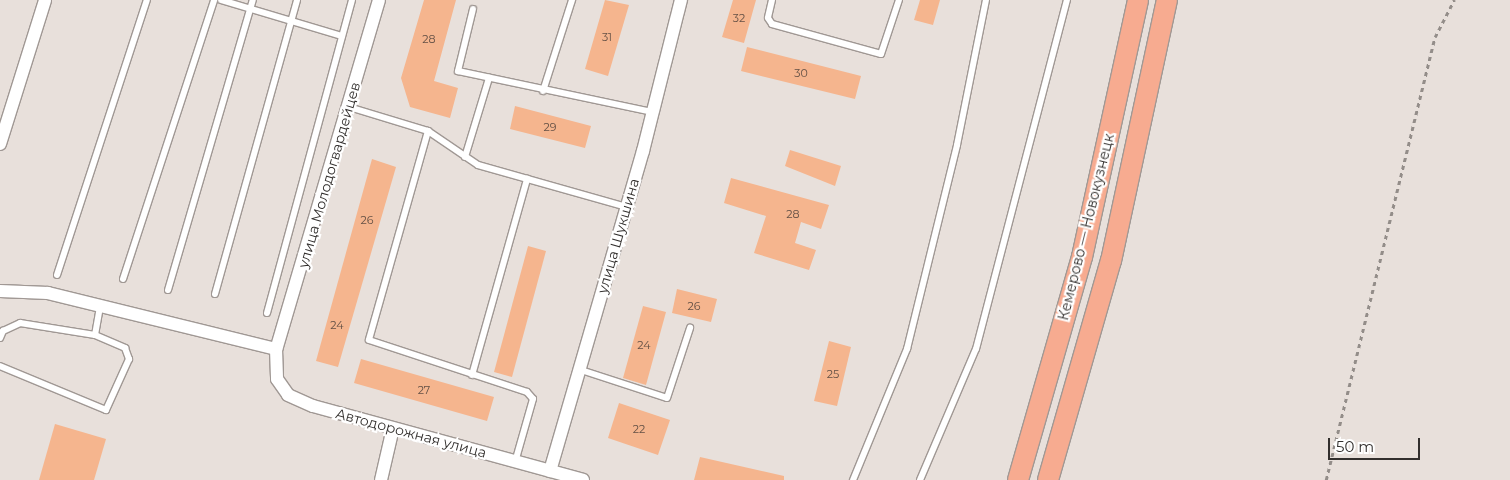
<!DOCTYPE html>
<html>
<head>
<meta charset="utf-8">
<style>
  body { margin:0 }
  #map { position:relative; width:1510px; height:480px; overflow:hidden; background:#e8e0db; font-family:Montserrat,sans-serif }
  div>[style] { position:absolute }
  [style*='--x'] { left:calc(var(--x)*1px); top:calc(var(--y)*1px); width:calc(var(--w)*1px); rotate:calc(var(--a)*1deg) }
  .building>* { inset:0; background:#f5b58e }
  .path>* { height:2.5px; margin-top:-1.25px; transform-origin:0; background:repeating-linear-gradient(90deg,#938d89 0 4px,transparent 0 8px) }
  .roads { filter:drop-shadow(1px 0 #a09894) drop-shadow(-1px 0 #a09894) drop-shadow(0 1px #a09894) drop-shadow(0 -1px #a09894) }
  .service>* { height:6px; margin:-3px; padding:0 3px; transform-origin:3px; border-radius:3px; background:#fff }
  .minor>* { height:12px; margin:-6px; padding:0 6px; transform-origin:6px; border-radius:6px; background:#fff }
  .trunk>* { height:20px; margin:-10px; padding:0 10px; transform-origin:10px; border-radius:10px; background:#f7ab90 }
  span { translate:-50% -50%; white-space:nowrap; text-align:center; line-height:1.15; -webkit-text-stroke:4.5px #fff; paint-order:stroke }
  .number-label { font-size:11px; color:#635045 }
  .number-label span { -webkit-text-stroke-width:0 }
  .street-label { font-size:14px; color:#322f2d }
  .scale { position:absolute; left:1328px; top:438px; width:92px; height:22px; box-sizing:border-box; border:2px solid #322f2d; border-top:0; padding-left:6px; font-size:15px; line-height:18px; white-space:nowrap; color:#322f2d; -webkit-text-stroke:4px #fff; paint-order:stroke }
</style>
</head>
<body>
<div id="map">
  <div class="building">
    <div style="clip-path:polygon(424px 0,456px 0,434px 81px,458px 88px,450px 118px,410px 107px,401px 78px)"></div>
    <div style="clip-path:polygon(605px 0,629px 5px,608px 76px,585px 69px)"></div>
    <div style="clip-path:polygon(733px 0,756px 0,744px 43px,722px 37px)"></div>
    <div style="clip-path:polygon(920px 0,940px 0,933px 25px,914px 20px)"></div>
    <div style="clip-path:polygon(747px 47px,861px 76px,855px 99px,741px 71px)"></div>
    <div style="clip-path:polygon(515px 106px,591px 126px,585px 148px,510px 129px)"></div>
    <div style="clip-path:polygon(790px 150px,841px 166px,835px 186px,785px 166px)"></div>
    <div style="clip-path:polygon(372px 159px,396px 167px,338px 367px,316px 361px)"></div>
    <div style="clip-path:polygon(731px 178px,829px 205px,821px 229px,801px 222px,795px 243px,816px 250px,809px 270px,754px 253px,766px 216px,724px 203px)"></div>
    <div style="clip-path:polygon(528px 246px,546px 251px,512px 377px,494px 372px)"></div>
    <div style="clip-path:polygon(677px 289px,717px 299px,711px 322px,672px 313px)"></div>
    <div style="clip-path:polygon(643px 306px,666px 312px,646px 385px,623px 378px)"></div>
    <div style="clip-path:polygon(829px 341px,851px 347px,837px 406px,814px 401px)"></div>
    <div style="clip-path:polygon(361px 359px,494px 397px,487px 421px,354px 383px)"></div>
    <div style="clip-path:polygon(619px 403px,670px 420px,658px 455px,608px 438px)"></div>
    <div style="clip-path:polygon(55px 424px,106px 439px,94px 480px,39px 480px)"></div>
    <div style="clip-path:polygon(700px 457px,784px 476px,784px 480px,694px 480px)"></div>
  </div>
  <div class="path">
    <div style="--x:1326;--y:480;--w:456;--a:-76.2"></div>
    <div style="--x:1435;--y:37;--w:42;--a:-62.8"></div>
  </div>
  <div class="roads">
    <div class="service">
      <div style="--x:221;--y:0;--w:126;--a:16.6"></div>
      <div style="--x:772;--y:0;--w:18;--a:103"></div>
      <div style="--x:768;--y:18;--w:7;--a:56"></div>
      <div style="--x:772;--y:24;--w:113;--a:15.4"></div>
      <div style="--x:881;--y:54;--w:57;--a:-71.6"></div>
      <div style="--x:473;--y:9;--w:64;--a:103.6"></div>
      <div style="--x:458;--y:71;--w:198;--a:11.9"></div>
      <div style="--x:543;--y:91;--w:96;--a:-72.3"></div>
      <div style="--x:349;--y:107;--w:83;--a:16.9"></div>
      <div style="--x:428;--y:131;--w:60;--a:34.2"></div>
      <div style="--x:478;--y:165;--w:154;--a:15.8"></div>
      <div style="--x:428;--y:131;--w:217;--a:105.8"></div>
      <div style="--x:369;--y:340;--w:166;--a:18.2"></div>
      <div style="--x:527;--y:392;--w:9;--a:49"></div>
      <div style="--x:533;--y:399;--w:66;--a:105.9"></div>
      <div style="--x:465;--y:157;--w:83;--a:-73.1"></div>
      <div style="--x:57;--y:275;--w:289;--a:-71.9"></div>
      <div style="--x:123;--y:279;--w:293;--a:-71.9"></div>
      <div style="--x:168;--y:290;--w:302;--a:-73.7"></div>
      <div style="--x:215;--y:294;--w:305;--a:-74.4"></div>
      <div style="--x:267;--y:313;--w:324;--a:-74.8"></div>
      <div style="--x:95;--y:335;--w:29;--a:-80"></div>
      <div style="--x:0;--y:338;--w:8;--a:-67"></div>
      <div style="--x:3;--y:331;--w:19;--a:-25"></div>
      <div style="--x:20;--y:323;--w:76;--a:9.1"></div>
      <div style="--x:95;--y:335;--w:33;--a:23"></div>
      <div style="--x:125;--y:348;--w:12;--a:70"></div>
      <div style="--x:129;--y:359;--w:56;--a:114.3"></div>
      <div style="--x:106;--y:410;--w:115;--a:-157.5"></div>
      <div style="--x:581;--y:370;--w:90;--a:18"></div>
      <div style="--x:667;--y:398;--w:74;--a:-71.8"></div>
      <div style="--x:472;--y:375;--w:204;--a:-74.3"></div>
      <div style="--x:853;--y:480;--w:142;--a:-67.6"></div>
      <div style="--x:907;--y:349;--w:210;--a:-76.2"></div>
      <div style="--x:957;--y:145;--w:148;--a:-78.7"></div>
      <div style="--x:920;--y:480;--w:142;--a:-66.9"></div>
      <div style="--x:976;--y:349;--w:361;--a:-75.4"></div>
    </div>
    <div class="minor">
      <div style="--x:379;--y:0;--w:364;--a:106.4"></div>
      <div style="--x:276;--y:349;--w:30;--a:88"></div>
      <div style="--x:277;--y:379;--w:19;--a:55"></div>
      <div style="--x:288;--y:395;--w:27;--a:24"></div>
      <div style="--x:313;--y:406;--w:280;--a:15.3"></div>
      <div style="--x:0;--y:144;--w:151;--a:-72.6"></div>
      <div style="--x:0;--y:291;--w:48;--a:2.4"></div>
      <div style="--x:48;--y:293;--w:235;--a:13.8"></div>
      <div style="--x:550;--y:471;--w:333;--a:-73.8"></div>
      <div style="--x:643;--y:151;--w:156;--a:-75.9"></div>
      <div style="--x:381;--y:480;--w:53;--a:-77"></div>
    </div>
    <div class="trunk">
      <div style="--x:1018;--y:480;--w:232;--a:-74"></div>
      <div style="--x:1082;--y:257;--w:263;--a:-77.7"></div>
      <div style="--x:1048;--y:480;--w:228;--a:-74"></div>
      <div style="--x:1111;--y:261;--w:267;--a:-77.9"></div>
    </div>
  </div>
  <div class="number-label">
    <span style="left:739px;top:18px">32</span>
    <span style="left:607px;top:37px">31</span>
    <span style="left:429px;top:39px">28</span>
    <span style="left:801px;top:73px">30</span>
    <span style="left:550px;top:127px">29</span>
    <span style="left:793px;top:214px">28</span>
    <span style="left:367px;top:220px">26</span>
    <span style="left:694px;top:306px">26</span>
    <span style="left:337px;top:325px">24</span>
    <span style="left:644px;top:345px">24</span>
    <span style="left:833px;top:374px">25</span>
    <span style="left:424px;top:390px">27</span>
    <span style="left:639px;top:429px">22</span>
  </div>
  <div class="street-label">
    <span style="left:329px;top:175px;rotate:-74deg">улица Молодогвардейцев</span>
    <span style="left:1086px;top:227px;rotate:-76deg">Кемерово — Новокузнецк</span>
    <span style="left:618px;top:236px;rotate:-74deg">улица Шукшина</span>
    <span style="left:411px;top:433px;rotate:15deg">Автодорожная улица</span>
  </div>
  <div class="scale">50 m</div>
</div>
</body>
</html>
